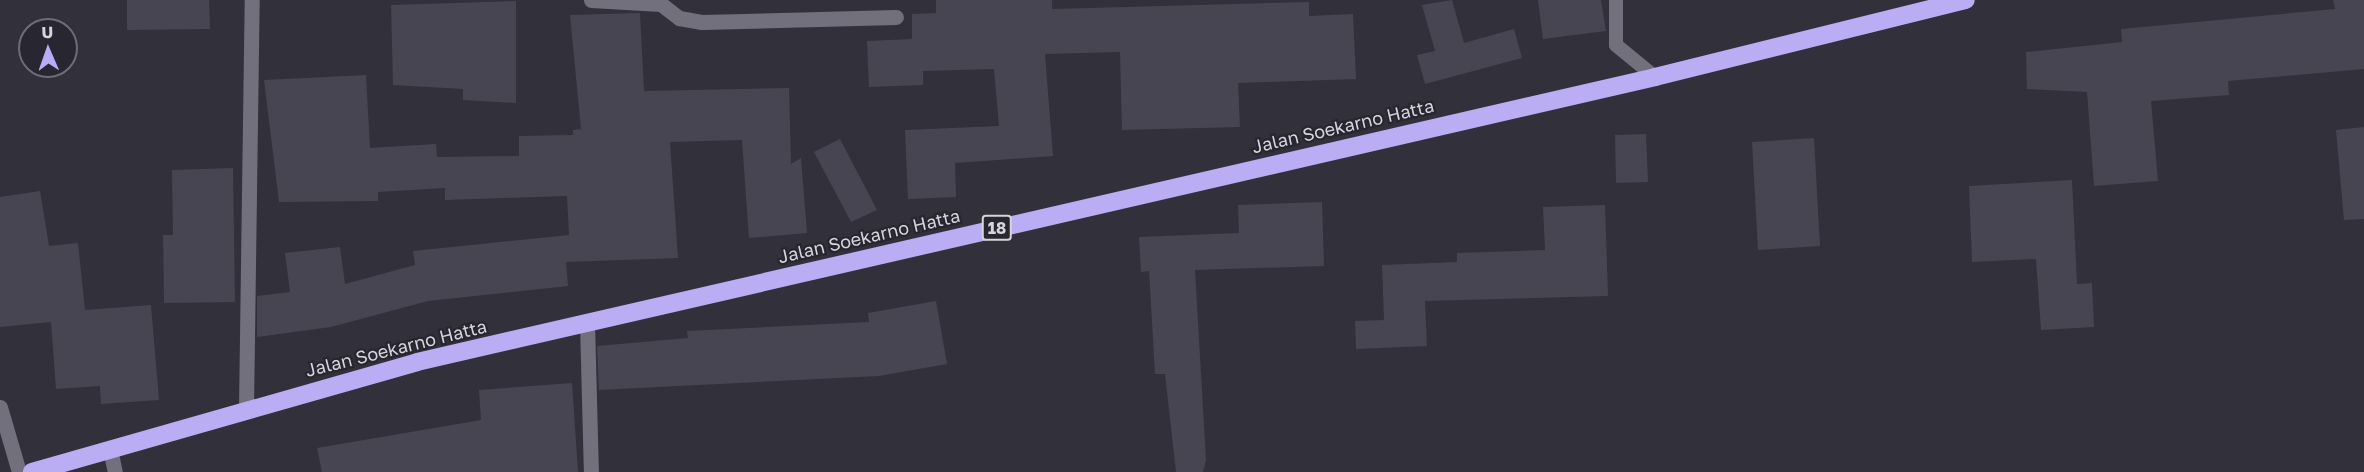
<!DOCTYPE html>
<html>
<head>
<meta charset="utf-8">
<style>
  body { margin:0 }
  #map { position:relative; width:2364px; height:472px; overflow:hidden; background:#32303b; font-family:"Golos Text",sans-serif }
  div>[style] { position:absolute }
  [style*='--x'] { left:calc(var(--x)*1px); top:calc(var(--y)*1px); width:calc(var(--w)*1px); rotate:calc(var(--a)*1deg) }
  .building>* { inset:0; background:#474551 }
  .lane>* { height:14px; margin:-7px; padding:0 7px; transform-origin:7px; border-radius:7px; background:#72707d }
  .street>* { height:15px; margin:-7.5px; padding:0 7.5px; transform-origin:7.5px; border-radius:7.5px; background:#72707d }
  .highway>* { height:18px; margin:-9px; padding:0 9px; transform-origin:9px; border-radius:9px; background:#baadf4 }
  span { translate:-50% -50%; white-space:nowrap; text-align:center; line-height:1.15; -webkit-text-stroke:4.5px #282631; paint-order:stroke }
  .shield-label span { padding:2px 4px; background:#282631; border:2px solid; border-radius:4px; -webkit-text-stroke-width:0 }
  .shield-label { font-size:16px; color:#d6d5dc; font-weight:700 }
  .street-label { font-size:18px; color:#d6d5dc }
  .north { position:absolute; left:18px; top:18px; width:60px; height:60px; box-sizing:border-box; background:#282631; border:2px solid #6e6c75; border-radius:50%; rotate:358deg; font-size:16px; font-weight:700; line-height:24px; text-align:center; color:#d6d5dc }
  .north::after { content:''; display:block; margin:auto; width:21px; height:27px; background:#b9abf7; clip-path:polygon(50% 0,100% 100%,50% 72%,0 100%) }
</style>
</head>
<body>
<div id="map">
  <div class="building">
    <div style="clip-path:polygon(127px 0,209px 0,210px 29px,127px 30px)"></div>
    <div style="clip-path:polygon(936px 0,1052px 0,1052px 9px,1309px 2px,1309px 16px,1353px 14px,1356px 79px,1238px 83px,1240px 127px,1122px 130px,1120px 52px,1045px 54px,1053px 156px,955px 163px,956px 197px,908px 199px,905px 130px,999px 126px,994px 69px,923px 71px,923px 85px,869px 87px,867px 41px,912px 39px,912px 14px,936px 13px)"></div>
    <div style="clip-path:polygon(1452px 0,1464px 43px,1514px 29px,1522px 58px,1425px 84px,1417px 55px,1435px 51px,1422px 5px)"></div>
    <div style="clip-path:polygon(1538px 0,1601px 0,1606px 31px,1543px 39px)"></div>
    <div style="clip-path:polygon(2333px 0,2364px 0,2364px 69px,2228px 81px,2229px 95px,2151px 101px,2158px 181px,2094px 186px,2087px 92px,2027px 89px,2026px 52px,2122px 42px,2121px 29px,2335px 9px)"></div>
    <div style="clip-path:polygon(516px 1px,516px 103px,463px 100px,463px 89px,393px 85px,391px 5px)"></div>
    <div style="clip-path:polygon(640px 13px,644px 91px,789px 88px,791px 164px,801px 158px,807px 233px,749px 238px,742px 140px,670px 142px,678px 258px,566px 262px,568px 286px,428px 301px,331px 327px,257px 337px,257px 296px,290px 292px,285px 253px,340px 247px,345px 284px,415px 265px,413px 251px,569px 235px,567px 196px,445px 200px,445px 188px,378px 192px,378px 201px,279px 202px,264px 80px,366px 75px,370px 148px,436px 144px,437px 157px,519px 156px,519px 136px,573px 135px,573px 130px,581px 129px,570px 15px)"></div>
    <div style="clip-path:polygon(2364px 127px,2364px 219px,2344px 220px,2336px 130px)"></div>
    <div style="clip-path:polygon(1646px 134px,1648px 182px,1616px 183px,1615px 135px)"></div>
    <div style="clip-path:polygon(1814px 138px,1820px 246px,1758px 250px,1752px 142px)"></div>
    <div style="clip-path:polygon(840px 139px,877px 210px,851px 222px,814px 152px)"></div>
    <div style="clip-path:polygon(233px 168px,235px 302px,164px 303px,163px 235px,173px 235px,172px 170px)"></div>
    <div style="clip-path:polygon(2072px 180px,2077px 284px,2092px 283px,2094px 327px,2041px 330px,2036px 259px,1972px 262px,1969px 186px)"></div>
    <div style="clip-path:polygon(40px 191px,49px 246px,78px 243px,85px 310px,151px 305px,159px 400px,101px 404px,100px 386px,56px 389px,51px 322px,0 327px,0 197px)"></div>
    <div style="clip-path:polygon(1322px 202px,1324px 266px,1195px 270px,1206px 460px,1203px 472px,1176px 472px,1165px 374px,1155px 374px,1149px 271px,1141px 272px,1139px 237px,1239px 233px,1238px 205px)"></div>
    <div style="clip-path:polygon(1605px 205px,1608px 296px,1425px 301px,1427px 346px,1356px 349px,1355px 321px,1384px 320px,1382px 265px,1457px 262px,1457px 253px,1545px 250px,1543px 207px)"></div>
    <div style="clip-path:polygon(936px 301px,947px 364px,879px 376px,599px 390px,597px 346px,688px 338px,687px 331px,869px 322px,868px 313px)"></div>
    <div style="clip-path:polygon(572px 383px,578px 472px,322px 472px,317px 448px,481px 420px,479px 390px)"></div>
  </div>
  <div class="lane">
    <div style="--x:1616;--y:0;--w:45;--a:90"></div>
    <div style="--x:1616;--y:45;--w:50;--a:39.4"></div>
  </div>
  <div class="street">
    <div style="--x:591;--y:0;--w:70;--a:3.3"></div>
    <div style="--x:661;--y:4;--w:23;--a:38"></div>
    <div style="--x:679;--y:18;--w:23;--a:10"></div>
    <div style="--x:702;--y:22;--w:194;--a:-1.5"></div>
    <div style="--x:587;--y:323;--w:149;--a:88.5"></div>
    <div style="--x:0;--y:407;--w:68;--a:73.7"></div>
    <div style="--x:246;--y:408;--w:408;--a:-89.2"></div>
    <div style="--x:110;--y:449;--w:24;--a:78"></div>
  </div>
  <div class="highway">
    <div style="--x:32;--y:472;--w:400;--a:-15.9"></div>
    <div style="--x:417;--y:362;--w:1270;--a:-12.96"></div>
    <div style="--x:1655;--y:77;--w:320;--a:-13.9"></div>
  </div>
  <div class="shield-label">
    <span style="left:997px;top:228px">18</span>
  </div>
  <div class="street-label">
    <span style="left:1343px;top:126px;rotate:-13deg">Jalan Soekarno Hatta</span>
    <span style="left:869px;top:236px;rotate:-13deg">Jalan Soekarno Hatta</span>
    <span style="left:396px;top:348px;rotate:-14deg">Jalan Soekarno Hatta</span>
  </div>
  <div class="north">U</div>
</div>
</body>
</html>
